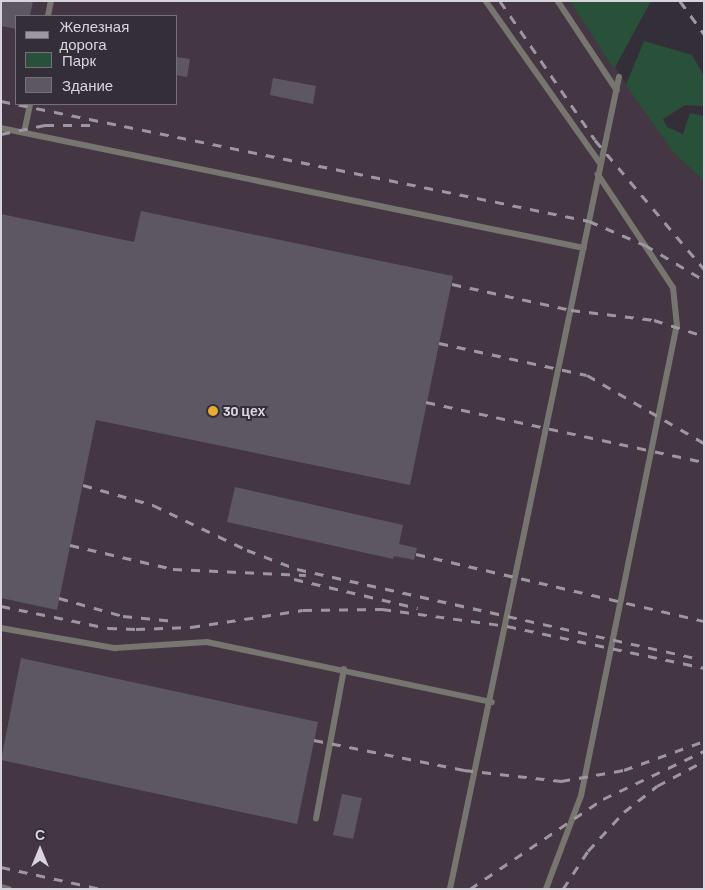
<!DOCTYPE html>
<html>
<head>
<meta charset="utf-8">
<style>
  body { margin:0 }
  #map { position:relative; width:705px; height:890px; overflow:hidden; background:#342e39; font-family:Barlow,sans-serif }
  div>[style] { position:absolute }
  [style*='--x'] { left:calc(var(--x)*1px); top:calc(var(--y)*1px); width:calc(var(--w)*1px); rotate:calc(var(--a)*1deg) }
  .industrial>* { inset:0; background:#443643 }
  .green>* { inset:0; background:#295139 }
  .building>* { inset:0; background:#5d5764 }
  .service>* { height:5.5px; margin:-2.75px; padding:0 2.75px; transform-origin:2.75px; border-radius:2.75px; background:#77756f }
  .rail>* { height:3px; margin-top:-1.5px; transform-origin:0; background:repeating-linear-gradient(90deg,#9c97a0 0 9px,transparent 0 18px) }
  .dots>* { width:14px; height:14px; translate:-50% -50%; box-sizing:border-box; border:2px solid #342e39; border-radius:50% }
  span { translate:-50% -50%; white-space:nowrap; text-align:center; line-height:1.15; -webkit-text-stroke:4px #342e39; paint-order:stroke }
  .poi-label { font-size:14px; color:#d8d4dc; font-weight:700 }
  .left { translate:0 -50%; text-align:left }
  .frame { position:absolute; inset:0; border:2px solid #d8d4dc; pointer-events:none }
  .legend { position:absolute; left:15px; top:15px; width:162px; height:90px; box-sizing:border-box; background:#342e39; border:1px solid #76707a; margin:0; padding:6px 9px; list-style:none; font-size:15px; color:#d8d4dc }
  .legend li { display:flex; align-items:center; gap:10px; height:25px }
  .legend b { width:25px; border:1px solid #76707a }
  .north { position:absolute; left:15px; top:825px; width:50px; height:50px; -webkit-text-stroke:4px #342e39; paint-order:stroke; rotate:0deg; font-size:14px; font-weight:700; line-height:20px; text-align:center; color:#d8d4dc }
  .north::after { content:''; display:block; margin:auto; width:18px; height:22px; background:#d8d4dc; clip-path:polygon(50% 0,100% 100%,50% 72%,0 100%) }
</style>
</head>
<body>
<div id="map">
  <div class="industrial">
    <div style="clip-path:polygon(evenodd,1px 1px,570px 1px,673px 152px,704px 181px,704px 889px,1px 889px,1px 1px,16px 16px,176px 16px,176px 104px,16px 104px,16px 16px)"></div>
  </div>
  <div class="green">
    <div style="clip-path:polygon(570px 1px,651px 1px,614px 69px)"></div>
    <div style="clip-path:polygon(644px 41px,692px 55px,704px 76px,704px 106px,685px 105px,663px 119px,667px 127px,683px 134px,690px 113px,704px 116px,704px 181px,673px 152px,626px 85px)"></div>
  </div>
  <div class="building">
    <div style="clip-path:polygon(1px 1px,33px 1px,30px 16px,16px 16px,16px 29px,1px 26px)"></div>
    <div style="clip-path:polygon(176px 57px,190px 59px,187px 77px,176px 75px)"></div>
    <div style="clip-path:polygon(273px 78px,316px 86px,313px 104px,270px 95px)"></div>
    <div style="clip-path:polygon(141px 211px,453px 276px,410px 485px,96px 420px,57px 610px,1px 598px,1px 214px,134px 242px)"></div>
    <div style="clip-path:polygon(235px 487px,403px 525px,399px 544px,417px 548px,414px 560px,394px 556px,393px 559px,227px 522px)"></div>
    <div style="clip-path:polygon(21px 658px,318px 722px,297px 824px,1px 760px)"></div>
    <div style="clip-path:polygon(342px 794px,362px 798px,353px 839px,333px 835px)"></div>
  </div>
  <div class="service">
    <div style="--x:486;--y:1;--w:199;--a:54.8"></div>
    <div style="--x:558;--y:1;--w:107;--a:56.5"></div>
    <div style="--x:48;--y:16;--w:15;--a:-79"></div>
    <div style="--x:1;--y:128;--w:595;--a:11.63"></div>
    <div style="--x:24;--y:133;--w:30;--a:-78"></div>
    <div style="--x:1;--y:628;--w:116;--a:10"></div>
    <div style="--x:115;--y:648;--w:92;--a:-3.7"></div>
    <div style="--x:207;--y:642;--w:291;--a:11.9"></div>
    <div style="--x:316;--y:819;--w:152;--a:-79.4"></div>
    <div style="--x:1;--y:887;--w:8;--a:14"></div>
    <div style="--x:450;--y:889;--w:829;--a:-78.24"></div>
    <div style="--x:546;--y:889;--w:99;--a:-69.4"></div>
    <div style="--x:581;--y:796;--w:480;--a:-78.5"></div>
    <div style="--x:677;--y:326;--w:38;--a:-96"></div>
    <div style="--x:673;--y:288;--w:136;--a:-123.6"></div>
  </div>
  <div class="rail">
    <div style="--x:500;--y:1;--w:168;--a:55.6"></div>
    <div style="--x:595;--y:140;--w:169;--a:49.8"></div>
    <div style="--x:680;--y:1;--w:41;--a:54"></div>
    <div style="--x:1;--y:101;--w:600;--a:11.53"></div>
    <div style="--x:589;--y:221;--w:61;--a:23.2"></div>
    <div style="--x:645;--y:245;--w:69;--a:30.7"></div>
    <div style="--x:1;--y:134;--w:45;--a:-11.6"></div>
    <div style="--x:45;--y:125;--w:46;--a:0"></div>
    <div style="--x:452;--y:284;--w:122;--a:12.3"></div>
    <div style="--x:571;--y:310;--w:84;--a:6.9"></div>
    <div style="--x:654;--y:320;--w:52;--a:17.7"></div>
    <div style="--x:439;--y:343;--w:151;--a:12.2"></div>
    <div style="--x:587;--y:375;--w:135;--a:30.2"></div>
    <div style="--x:426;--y:402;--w:284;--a:12.2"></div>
    <div style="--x:83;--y:485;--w:73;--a:15.9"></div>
    <div style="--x:153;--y:505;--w:104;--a:25.6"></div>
    <div style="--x:247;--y:550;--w:53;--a:20.8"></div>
    <div style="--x:297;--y:569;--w:412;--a:12.6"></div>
    <div style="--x:70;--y:545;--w:106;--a:13.1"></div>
    <div style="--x:173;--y:569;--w:133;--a:2.6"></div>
    <div style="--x:416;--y:554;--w:296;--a:13.1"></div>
    <div style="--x:294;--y:579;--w:127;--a:13.2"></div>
    <div style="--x:59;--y:598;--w:66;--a:15.7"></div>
    <div style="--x:123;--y:616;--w:52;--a:5.5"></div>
    <div style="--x:1;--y:606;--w:109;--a:11.6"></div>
    <div style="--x:108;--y:628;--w:28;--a:2"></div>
    <div style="--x:136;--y:629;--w:55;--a:-2.1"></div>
    <div style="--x:191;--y:627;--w:113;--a:-8.6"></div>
    <div style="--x:303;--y:610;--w:79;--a:-0.7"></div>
    <div style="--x:382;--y:609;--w:126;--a:7.7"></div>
    <div style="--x:507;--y:626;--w:201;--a:12"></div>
    <div style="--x:314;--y:740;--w:153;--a:11.3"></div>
    <div style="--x:464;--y:770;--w:98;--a:6.5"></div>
    <div style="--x:561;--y:781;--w:64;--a:-9.9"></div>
    <div style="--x:624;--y:770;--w:85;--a:-19.9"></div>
    <div style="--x:1;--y:867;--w:102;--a:12.4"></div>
    <div style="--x:470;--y:889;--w:161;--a:-34.1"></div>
    <div style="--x:603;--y:799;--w:112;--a:-25.4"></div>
    <div style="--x:563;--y:889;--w:45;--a:-56.7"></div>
    <div style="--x:588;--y:851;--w:53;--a:-47.3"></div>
    <div style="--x:624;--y:812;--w:42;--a:-38.2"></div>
    <div style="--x:657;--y:786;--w:53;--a:-28"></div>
  </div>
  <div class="dots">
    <div style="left:213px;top:411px;background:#e7ac36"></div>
  </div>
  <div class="poi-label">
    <span class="left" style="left:223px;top:411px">30 цех</span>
  </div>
  <div class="frame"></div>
  <ul class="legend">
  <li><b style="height:6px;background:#9c97a0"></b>Железная дорога</li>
  <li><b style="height:14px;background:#295139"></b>Парк</li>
  <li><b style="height:14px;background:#5d5764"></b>Здание</li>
  </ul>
  <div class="north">С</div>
</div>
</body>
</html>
